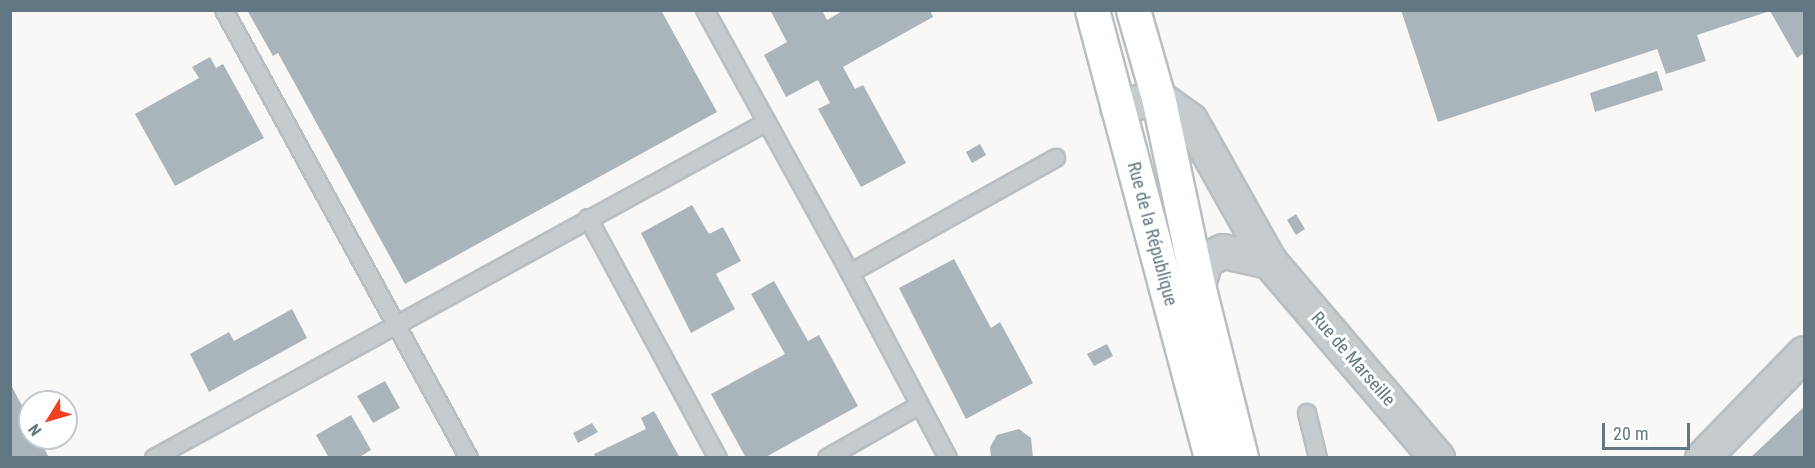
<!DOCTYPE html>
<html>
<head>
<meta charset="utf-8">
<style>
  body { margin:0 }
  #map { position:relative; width:1815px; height:468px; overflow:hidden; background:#f9f8f6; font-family:"Roboto Condensed",sans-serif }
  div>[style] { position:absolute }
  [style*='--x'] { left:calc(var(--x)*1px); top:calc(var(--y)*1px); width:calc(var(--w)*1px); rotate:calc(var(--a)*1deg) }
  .building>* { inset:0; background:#a9b5ba }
  .roads { filter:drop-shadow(2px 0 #b8bec2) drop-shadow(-2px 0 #b8bec2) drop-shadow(0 2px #b8bec2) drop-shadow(0 -2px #b8bec2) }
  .lane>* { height:16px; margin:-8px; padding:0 8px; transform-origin:8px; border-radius:8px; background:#c6cbce }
  .street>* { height:33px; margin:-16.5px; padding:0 16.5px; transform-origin:16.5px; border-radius:16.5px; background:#c6cbce }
  .secondary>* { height:33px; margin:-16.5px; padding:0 16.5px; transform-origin:16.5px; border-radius:16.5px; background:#fff }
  span { translate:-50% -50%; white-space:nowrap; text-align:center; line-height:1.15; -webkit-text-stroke:6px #fff; paint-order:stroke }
  .street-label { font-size:18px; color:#617783 }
  .frame { position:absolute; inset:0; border:12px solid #617783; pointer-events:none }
  .north { position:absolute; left:18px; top:390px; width:60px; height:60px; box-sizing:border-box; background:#fff; border:2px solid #c0c9cd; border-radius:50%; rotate:233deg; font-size:16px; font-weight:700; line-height:24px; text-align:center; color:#617783 }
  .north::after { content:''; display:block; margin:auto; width:21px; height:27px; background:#f0401f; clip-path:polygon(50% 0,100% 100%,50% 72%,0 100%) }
  .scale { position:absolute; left:1602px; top:423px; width:88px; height:27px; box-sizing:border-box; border:3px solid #617783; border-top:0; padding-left:8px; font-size:18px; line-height:21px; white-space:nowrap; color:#617783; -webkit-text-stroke:4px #fff; paint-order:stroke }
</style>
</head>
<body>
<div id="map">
  <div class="building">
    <div style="clip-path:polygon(247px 10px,661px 10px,717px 112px,405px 284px,278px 53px,273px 56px)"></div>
    <div style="clip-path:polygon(770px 10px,822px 10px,827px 20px,844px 10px,930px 10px,933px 17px,843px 67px,855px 89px,863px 85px,906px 163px,861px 187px,818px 109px,830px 103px,818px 80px,786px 97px,764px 55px,787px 42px)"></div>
    <div style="clip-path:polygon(1401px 10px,1804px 10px,1804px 53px,1797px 58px,1770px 11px,1697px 35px,1706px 61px,1666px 74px,1657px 49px,1438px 122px)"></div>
    <div style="clip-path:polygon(210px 57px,216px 68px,223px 64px,264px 138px,175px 186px,135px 114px,199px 78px,192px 67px)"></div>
    <div style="clip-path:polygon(1657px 71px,1663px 90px,1595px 112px,1590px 93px)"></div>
    <div style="clip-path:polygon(980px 144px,986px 155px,972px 163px,966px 152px)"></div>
    <div style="clip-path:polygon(692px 205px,709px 234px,723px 227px,741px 261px,716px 274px,735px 309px,691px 333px,641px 233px)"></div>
    <div style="clip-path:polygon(1296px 214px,1305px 229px,1296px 235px,1287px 220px)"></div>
    <div style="clip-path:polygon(954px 259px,991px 328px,1000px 322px,1033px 383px,966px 419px,899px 288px)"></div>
    <div style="clip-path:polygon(774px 281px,808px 341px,819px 335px,858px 406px,764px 458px,746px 458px,711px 394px,785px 354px,751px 294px)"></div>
    <div style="clip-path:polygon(292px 309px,307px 338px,209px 392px,190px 354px,229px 332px,234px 341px)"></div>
    <div style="clip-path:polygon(1107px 344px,1113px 356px,1094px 366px,1087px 354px)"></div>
    <div style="clip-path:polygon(385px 381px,400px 408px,373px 423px,357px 396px)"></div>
    <div style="clip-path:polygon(10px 383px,30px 421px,30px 438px,39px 438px,49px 458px,10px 458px)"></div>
    <div style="clip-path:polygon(1804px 407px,1804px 458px,1750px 458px)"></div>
    <div style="clip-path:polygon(654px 411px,680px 458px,596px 458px,594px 454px,646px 429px,641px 418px)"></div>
    <div style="clip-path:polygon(351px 415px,371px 450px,358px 458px,329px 458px,316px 435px)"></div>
    <div style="clip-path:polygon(592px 423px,598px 432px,578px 443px,573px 433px)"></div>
    <div style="clip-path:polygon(1019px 429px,1031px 438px,1033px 458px,991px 458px,990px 447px,997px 435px)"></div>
  </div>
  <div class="roads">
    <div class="lane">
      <div style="--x:224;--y:10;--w:511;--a:61.33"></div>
      <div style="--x:705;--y:10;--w:300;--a:61.1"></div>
      <div style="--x:588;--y:218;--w:273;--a:61.6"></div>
      <div style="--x:1307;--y:413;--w:46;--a:76.3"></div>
      <div style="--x:154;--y:458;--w:699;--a:-28.73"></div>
      <div style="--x:827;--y:458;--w:107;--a:-29.7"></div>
      <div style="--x:948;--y:458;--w:209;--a:-117.9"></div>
      <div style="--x:850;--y:273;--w:236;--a:-29.2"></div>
    </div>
    <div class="street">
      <div style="--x:1117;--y:107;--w:42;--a:-13.7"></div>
      <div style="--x:1158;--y:97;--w:39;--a:36"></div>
      <div style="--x:1190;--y:120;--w:162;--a:60.7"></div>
      <div style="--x:1269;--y:261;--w:259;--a:49.5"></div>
      <div style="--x:1198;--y:285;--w:26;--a:-74"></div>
      <div style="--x:1205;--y:260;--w:20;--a:-27"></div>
      <div style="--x:1223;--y:251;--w:47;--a:12.3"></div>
      <div style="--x:1702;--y:458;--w:146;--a:-45.8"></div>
    </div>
    <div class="secondary">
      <div style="--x:1092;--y:10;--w:464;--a:75.1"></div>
      <div style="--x:1133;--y:10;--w:91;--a:74"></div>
      <div style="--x:1158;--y:97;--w:192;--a:78"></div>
      <div style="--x:1198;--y:285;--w:178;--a:76"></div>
    </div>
  </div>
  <div class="street-label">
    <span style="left:1152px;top:234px;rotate:75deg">Rue de la République</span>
    <span style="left:1353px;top:359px;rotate:49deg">Rue de Marseille</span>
  </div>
  <div class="frame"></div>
  <div class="north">N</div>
  <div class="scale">20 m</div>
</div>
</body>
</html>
